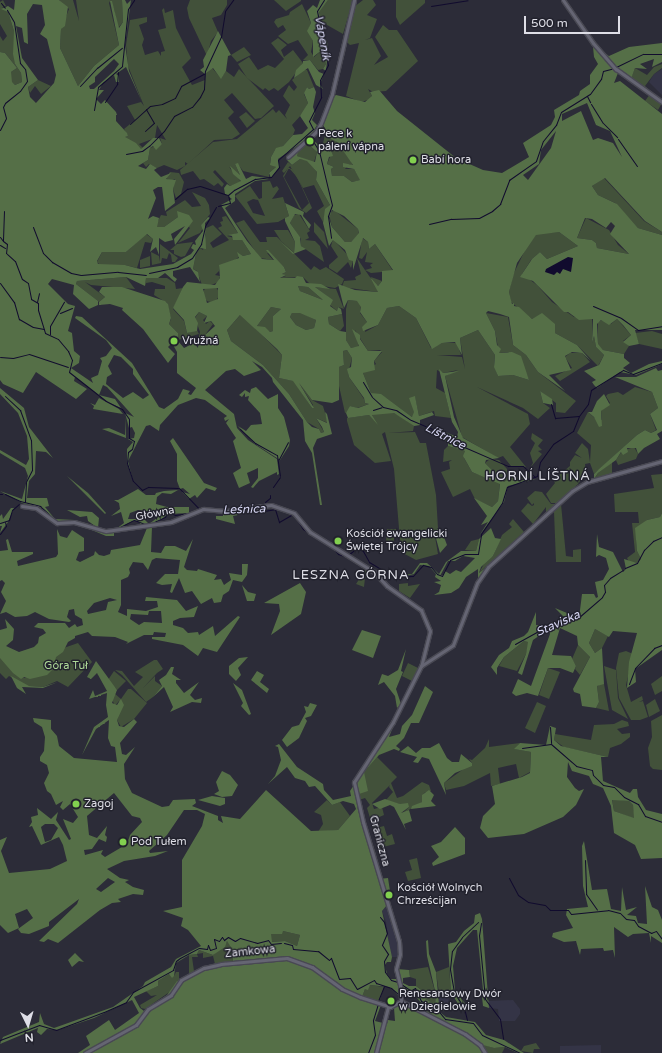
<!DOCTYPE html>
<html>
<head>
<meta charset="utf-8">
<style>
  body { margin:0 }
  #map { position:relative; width:662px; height:1053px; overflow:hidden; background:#2c2c38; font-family:"Varela Round",sans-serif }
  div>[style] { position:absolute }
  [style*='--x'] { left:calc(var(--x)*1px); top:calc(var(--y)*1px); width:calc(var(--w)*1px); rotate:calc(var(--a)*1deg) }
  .built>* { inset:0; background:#343446 }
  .green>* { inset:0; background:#42513a }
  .round { border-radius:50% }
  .forest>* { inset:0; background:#556f47 }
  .water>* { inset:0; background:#110b2e }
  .stream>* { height:1px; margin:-0.5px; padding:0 0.5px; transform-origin:0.5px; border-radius:0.5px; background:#110b2e }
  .roads { filter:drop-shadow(1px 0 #494953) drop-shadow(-1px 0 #494953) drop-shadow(0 1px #494953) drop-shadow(0 -1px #494953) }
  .secondary>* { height:3px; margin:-1.5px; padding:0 1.5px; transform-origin:1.5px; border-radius:1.5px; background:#656573 }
  .dots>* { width:11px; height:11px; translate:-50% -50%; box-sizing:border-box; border:2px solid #22222d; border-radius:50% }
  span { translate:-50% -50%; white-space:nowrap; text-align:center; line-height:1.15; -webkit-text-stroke:3px #22222d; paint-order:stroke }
  .poi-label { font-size:11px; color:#dedee6 }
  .left { translate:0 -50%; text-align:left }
  .street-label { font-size:11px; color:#dedee6 }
  .park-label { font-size:11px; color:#afd998 }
  .water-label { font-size:12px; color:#d7d7f3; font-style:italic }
  .quarter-label { font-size:13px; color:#dedee6; letter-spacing:1px }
  .north { position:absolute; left:8px; top:1005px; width:40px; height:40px; -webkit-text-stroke:3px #22222d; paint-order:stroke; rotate:175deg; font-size:11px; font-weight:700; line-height:16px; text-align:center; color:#dedee6 }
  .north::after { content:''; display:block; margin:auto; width:14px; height:18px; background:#dedee6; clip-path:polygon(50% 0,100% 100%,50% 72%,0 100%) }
  .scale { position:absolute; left:524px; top:16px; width:96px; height:18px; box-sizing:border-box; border:2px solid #dedee6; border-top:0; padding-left:5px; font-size:12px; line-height:14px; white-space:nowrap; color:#dedee6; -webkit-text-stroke:3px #22222d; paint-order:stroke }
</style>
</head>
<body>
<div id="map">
  <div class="built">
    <div style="clip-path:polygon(662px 69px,662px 95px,649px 82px,654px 74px)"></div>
    <div style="clip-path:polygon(387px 905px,396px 932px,399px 951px,397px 957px,392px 957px,389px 949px,386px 922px,382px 911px)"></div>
    <div style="clip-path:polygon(450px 992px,448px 1003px,439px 1004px,439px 993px)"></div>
    <div style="clip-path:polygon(513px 1000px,520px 1009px,520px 1014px,515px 1021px,499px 1021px,498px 1009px,489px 1008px,488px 1001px)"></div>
    <div style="clip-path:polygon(601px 1045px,601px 1053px,560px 1053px,560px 1046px)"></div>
  </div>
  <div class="green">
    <div style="clip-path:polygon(3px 0,6px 6px,2px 8px,8px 12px,14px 31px,15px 64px,21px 73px,22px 82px,15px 85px,11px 82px,11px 72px,17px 68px,5px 53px,0 52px,0 36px,3px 41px,7px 36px,0 24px,0 2px)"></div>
    <div style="clip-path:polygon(59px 0,73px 0,79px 21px,76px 0,122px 0,123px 22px,118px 28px,114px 9px,110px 1px,109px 3px,119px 45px,94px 66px,78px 86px,60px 48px,61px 29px,69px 9px)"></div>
    <div style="clip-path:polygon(190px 0,227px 0,227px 5px,221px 15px,212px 18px,218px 32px,211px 41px,207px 56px,189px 18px,187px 8px)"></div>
    <div style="clip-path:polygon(274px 0,301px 0,301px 1px,286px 11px)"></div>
    <div style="clip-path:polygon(328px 0,353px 0,343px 34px,320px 21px,319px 11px)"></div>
    <div style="clip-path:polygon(363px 0,373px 0,376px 5px,367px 15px,377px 19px,370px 38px,365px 40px,372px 38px,381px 56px,374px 65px,388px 57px,375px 37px,383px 25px,389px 30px,397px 30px,418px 61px,386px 91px,373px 92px,368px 89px,372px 96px,371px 99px,361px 102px,346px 96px,359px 43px,350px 45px,347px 42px,354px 7px)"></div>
    <div style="clip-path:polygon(396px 0,425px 0,425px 3px,400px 25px,396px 17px)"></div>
    <div style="clip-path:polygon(302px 4px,311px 23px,308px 30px,313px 41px,311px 52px,314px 57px,322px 50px,326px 64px,323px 69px,318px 70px,310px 60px,303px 60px,308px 55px,298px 40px,288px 44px,278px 36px,286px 30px,283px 25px,278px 28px,274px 22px,276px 19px,289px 15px,290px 12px)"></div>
    <div style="clip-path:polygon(164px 8px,165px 13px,173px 10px,176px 28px,191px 58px,182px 67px,192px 85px,205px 80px,205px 74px,212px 68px,221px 78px,226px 71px,234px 77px,239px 69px,274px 106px,261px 118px,255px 119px,232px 93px,224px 100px,234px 112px,228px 118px,240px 134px,232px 139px,214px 140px,188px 164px,185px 162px,185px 166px,177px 170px,164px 165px,157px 168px,149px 164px,146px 167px,143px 163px,148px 160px,150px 148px,162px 144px,160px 138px,166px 140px,157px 125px,155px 138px,139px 144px,143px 148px,141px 150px,124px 137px,128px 136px,124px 129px,135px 120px,127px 106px,141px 102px,144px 106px,128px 66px,126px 45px,130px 20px,147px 17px,147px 22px,139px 25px,144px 39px,142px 45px,145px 55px,158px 51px,161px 56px,161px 52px,165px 51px,158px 30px,166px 28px,162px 10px)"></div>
    <div style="clip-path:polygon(278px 38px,287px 45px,281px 50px,284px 57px,293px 50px,303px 63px,289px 82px,278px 91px,274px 88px,269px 91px,265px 88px,263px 90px,247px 78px,238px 64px,249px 57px,258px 70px,268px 65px,275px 68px,284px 59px,271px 43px)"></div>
    <div style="clip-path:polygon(244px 47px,251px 55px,237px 62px,231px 55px)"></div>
    <div style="clip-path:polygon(662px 64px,662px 68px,654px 74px,645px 86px,649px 90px,631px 78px,635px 68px,647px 75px,654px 67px)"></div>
    <div style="clip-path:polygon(303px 70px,307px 70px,314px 87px,309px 89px,307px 87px,304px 94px,308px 103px,303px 113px,292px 125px,295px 130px,293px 135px,283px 146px,275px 150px,271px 157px,270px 163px,276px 167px,269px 173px,269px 177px,243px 171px,238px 164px,235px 164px,240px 175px,229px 167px,241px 182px,230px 186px,215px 170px,213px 172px,224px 184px,222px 187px,218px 183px,214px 186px,204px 179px,200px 180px,193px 171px,181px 175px,180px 170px,213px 142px,237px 139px,273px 109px,276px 113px,279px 110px,287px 119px,285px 115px,290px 105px,283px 96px,289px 85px,294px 91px,297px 87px,292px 80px)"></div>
    <div style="clip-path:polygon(38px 80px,51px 86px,41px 94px,35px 86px,30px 93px,28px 87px)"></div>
    <div style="clip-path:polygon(650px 94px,662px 103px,658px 110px,645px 101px)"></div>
    <div style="clip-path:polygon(246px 112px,255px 121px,247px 128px,239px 117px)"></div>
    <div style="clip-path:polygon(325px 135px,337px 142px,351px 161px,353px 166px,349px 164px,345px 169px,354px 169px,361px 180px,352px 182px,344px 176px,332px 176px,331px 169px,334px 167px,327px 164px,332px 152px,330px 148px,322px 147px)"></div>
    <div style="clip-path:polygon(308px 144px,317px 152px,314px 162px,308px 161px,317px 172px,316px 180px,330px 205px,326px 209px,323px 222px,317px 211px,324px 206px,314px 185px,303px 188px,290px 166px,284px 173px,282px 171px,288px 162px,292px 165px,300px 159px,307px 160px,297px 156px,297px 151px)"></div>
    <div style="clip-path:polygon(evenodd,288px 168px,292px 169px,297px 176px,312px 208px,306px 213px,299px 208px,283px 176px,288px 168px,289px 168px,297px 177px,309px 203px,302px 210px,284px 177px,289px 168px)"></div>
    <div style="clip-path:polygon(170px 172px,179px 173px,184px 182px,181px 194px,176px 198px,173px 189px,175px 179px,170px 181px,166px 178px)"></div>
    <div style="clip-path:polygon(604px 178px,644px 221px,662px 232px,662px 235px,638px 228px,615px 203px,598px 195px,592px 186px)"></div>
    <div style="clip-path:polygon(evenodd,270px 181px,273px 188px,277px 186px,279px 189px,272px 199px,283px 197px,289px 216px,278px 222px,257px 224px,235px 196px,250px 186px,259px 199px,262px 198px,262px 182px,270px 181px,253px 199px,258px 200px,265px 216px,253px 213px,247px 202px,253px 199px)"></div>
    <div style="clip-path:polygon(192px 192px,205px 198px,209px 205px,210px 214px,201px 225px,203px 228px,200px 233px,178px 243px,190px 228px,178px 217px,164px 227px,157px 227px,157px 223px,161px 215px,167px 216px,166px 212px,185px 200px,192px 207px,201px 206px)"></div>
    <div style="clip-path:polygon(334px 210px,358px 229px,359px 234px,351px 242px,345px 242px,332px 227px,329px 214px)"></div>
    <div style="clip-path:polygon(299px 214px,310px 231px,307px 233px,309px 238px,305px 240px,315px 241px,320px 246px,324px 262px,301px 246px,301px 239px,290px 223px,294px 215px)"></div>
    <div style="clip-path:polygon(226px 216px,238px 233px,227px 236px,242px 240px,251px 254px,243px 256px,238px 253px,240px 256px,235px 260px,219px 266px,219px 271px,215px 275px,220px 276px,219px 282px,208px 286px,202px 285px,197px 271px,193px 269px,196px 254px,200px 248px,203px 250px,206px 235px,204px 229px,213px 225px,222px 234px,210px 243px,213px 248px,229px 240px,218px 228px,222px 226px,220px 222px,223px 221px,222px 217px)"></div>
    <div style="clip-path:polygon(586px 218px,609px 230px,618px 245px,629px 254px,597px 248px,596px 243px,592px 240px,577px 238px)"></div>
    <div style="clip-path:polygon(244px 220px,260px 242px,267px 242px,266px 237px,277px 237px,311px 270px,314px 266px,320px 270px,326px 267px,344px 279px,342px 284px,335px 288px,310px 284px,303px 277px,280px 278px,286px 276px,282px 274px,286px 272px,284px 267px,271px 254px,267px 253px,273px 260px,260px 258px,236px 223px)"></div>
    <div style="clip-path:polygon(314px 222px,324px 232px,328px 249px,314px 232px)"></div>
    <div style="clip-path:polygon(274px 230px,288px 230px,295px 242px,294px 253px,281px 241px)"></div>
    <div style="clip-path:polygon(559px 232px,578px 246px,547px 259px,540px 252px,531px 260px,522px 274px,537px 285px,552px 302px,574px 317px,592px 319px,592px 343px,594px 336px,596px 347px,604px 355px,598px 366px,577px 345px,555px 333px,555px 325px,542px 314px,532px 319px,511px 302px,509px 292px,513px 275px,526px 248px,537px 233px)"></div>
    <div style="clip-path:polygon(146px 234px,153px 239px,151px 243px,145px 242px,137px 268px,125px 265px,100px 265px,97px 262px,102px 252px,126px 252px)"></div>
    <div style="clip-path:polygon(362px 238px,368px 242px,369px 249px,375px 244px,393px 271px,371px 273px,365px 270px,372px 280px,371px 277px,382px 281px,378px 286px,376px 285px,378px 292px,342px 287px,344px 281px,356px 280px,355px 277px,361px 274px,357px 258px,365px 270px,372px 268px,370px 265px,373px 263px,365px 262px,367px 252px,362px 259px,359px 258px)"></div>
    <div style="clip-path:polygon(333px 239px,353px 261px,351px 268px,348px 262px,337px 273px,329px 268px,329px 265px,338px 257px,331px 246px)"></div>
    <div style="clip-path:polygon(193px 242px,185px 256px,181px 257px,174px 254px,174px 250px,170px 250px,177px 244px)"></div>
    <div style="clip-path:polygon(160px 244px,178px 258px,175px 262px,172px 262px,171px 255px,169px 253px,167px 259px,162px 258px,161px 263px,152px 265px,151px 252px,159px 256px,160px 262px)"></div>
    <div style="clip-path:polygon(150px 256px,150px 266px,140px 268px,140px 260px)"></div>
    <div style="clip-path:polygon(126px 277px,135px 289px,91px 285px,85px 282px,105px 297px,99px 302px,76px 284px,77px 281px)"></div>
    <div style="clip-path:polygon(146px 278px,167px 278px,175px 283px,176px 289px,183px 288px,173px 309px,184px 321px,187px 333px,197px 330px,199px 334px,178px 340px,178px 333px,169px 324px,171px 319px,167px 303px,154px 295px,155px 289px,165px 289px,165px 286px,152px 282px,146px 283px,145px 286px)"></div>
    <div class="round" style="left:203px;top:286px;width:16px;height:16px"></div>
    <div style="clip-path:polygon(298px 286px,308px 287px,323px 300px,300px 291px)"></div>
    <div style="clip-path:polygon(315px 287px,336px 289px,344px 309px,338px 307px,337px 311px,330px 305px,327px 296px)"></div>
    <div style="clip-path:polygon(348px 300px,358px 301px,361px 306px,360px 313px,367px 322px,365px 332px,378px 325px,387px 308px,399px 306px,416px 318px,431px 348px,442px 343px,457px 343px,461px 355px,437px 355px,462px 357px,465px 369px,460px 338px,478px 330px,495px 355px,494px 365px,498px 376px,513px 375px,529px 380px,521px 361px,508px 352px,499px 353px,495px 331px,486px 313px,508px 317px,513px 345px,526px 355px,538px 372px,576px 401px,565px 413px,556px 412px,556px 403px,540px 391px,543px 403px,550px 408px,538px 419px,523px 408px,477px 387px,528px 414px,530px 424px,510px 447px,526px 467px,511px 466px,503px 456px,498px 458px,462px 437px,445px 376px,458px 370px,443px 373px,437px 370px,436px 388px,445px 393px,451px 418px,435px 416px,434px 411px,419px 416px,415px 397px,412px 401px,415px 414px,412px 417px,386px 398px,371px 393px,363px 373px,376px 364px,374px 361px,382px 352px,380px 350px,368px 351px,355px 330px,359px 347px,351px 348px,349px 345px,346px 340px,346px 309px)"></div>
    <div style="clip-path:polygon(271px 307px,281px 309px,273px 316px,273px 331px,270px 332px,257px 326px)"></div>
    <div style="clip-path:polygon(199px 312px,207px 316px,203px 320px,206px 324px,210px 321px,213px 324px,205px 335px,199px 336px,200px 332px,195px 318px)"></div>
    <div style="clip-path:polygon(300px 312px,316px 320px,314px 328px,306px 330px,296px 325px,290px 317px,292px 313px)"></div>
    <div style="clip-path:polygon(241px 314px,282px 355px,279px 378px,294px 381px,312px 408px,313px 405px,299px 383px,312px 400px,323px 406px,328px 423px,316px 418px,324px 432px,321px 433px,319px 429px,307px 422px,289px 394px,263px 365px,231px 341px,227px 330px)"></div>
    <div style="clip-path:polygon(342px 314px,344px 326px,340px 331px,329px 324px,328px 317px)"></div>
    <div style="clip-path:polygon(617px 319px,631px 335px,623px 341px,629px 346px,624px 354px,603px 350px,598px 345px,598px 322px,602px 320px,611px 324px)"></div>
    <div style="clip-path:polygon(652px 331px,662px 334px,662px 349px,639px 344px,635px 333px)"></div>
    <div style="clip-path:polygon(347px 350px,352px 358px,348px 373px,349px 377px,364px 399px,365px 403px,369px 404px,357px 408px,350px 406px,349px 412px,345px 413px,339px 386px,339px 367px,344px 365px,343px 351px)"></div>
    <div style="clip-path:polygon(570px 353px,582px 353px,590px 362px,560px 381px,555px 376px,572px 368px,565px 357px)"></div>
    <div style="clip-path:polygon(635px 387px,652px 392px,658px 408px,650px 414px,656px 430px,651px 433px,645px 430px,637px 435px,594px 474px,590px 463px,585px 464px,586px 472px,578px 484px,558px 503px,551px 503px,546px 494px,555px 483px,553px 480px,570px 466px,570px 462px,575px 455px,582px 458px,575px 453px,582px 443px,588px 449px,590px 462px,591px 445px,577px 433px,588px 412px,596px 419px,602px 420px,601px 411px,610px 403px,606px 396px,608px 394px,618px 392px,623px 395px)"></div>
    <div style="clip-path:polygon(374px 413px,394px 413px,400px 416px,414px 426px,413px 431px,388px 433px,415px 432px,420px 443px,426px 443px,436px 495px,438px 528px,434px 531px,438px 554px,416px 560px,401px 552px,394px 469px,385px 432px,382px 434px,391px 461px,375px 463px,354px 445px,347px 421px,347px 418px,369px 415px,375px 421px,372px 415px)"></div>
    <div style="clip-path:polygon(532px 433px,543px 440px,538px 446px,542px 450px,538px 451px,542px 454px,530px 468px,533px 463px,530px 453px,535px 443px,531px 439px)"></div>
    <div style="clip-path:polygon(448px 446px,465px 451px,464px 458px,472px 472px,500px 483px,498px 501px,492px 507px,475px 499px,470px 489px,453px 497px,441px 472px,450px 469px,449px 462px,452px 460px,443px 462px,444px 450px)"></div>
    <div style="clip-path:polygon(634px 447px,638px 454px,636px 459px,618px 465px,616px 460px,622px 451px)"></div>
    <div style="clip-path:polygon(490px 459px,499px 460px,507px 469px,507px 473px,518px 477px,529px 472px,534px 477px,504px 482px,485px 463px)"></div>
    <div style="clip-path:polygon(612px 462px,612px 474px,595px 478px,598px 473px)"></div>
    <div style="clip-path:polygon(662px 474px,662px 513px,660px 517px,647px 520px,636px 537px,637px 551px,641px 559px,638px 563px,629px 562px,627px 558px,635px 552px,632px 523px,639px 523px,638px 512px,615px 512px,614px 494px,654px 488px,651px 475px)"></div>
    <div style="clip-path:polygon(535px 491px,542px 492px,551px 504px,557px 504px,546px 513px,546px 507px,533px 524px,521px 511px,528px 503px,532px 506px,534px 505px,534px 503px,532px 505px,527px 498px)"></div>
    <div style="clip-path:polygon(561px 504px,566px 556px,573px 557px,573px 550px,581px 549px,581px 562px,556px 562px,554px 512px)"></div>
    <div style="clip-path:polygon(513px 519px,524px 532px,479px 573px,486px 560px,493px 556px,502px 535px,512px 527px,509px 524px)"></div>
    <div style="clip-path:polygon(387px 529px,397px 529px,393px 543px,386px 542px)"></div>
    <div style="clip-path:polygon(479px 539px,476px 551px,465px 550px,471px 541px)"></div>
    <div style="clip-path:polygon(366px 569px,371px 571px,365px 578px,364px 587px,356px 584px)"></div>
    <div style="clip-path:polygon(408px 583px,408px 586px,420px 584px,410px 598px,399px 591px,399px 584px)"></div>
    <div style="clip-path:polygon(595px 629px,608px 636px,602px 648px,595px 653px,589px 643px)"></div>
    <div style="clip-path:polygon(524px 641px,529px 642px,526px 654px,517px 671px,499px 666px,504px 657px)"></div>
    <div style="clip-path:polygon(78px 643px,92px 662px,68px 687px,57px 681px,43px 687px,26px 686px,9px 676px,6px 679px,0 673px,0 646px,24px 678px,36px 676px,55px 651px)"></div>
    <div style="clip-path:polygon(578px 645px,590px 657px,580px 675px,575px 669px,576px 666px,572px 659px)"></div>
    <div style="clip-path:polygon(626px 651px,633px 654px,626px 685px,631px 702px,642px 696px,643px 700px,639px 702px,643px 701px,648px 717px,640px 720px,631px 720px,619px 698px,616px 668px,619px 653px)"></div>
    <div style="clip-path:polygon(154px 660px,157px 660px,163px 669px,157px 673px,143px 688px,155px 676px,155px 681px,162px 686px,153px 697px,146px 702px,122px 675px,115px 670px,122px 671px,134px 686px,143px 677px,135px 672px)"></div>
    <div style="clip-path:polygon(408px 663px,418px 668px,412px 681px,402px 676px)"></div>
    <div style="clip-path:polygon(604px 666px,616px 670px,618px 698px,628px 719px,612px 710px)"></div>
    <div style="clip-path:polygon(548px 668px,560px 672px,549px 699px,539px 695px)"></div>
    <div style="clip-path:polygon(114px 671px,126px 681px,117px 690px,108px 680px)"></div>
    <div style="clip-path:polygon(662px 676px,662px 691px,655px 695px,651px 684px)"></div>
    <div style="clip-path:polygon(603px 683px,604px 684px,609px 711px,596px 708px,599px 702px,597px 686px)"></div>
    <div style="clip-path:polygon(128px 689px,131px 689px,147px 703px,134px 719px,121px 727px,117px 720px,119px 701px,115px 706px,112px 699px,114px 693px,121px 699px)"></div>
    <div style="clip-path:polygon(655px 699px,660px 711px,649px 717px,646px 705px)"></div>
    <div style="clip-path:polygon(537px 702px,546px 706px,535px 733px,525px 728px)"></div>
    <div style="clip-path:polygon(662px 715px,662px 770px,653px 769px,650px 766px,648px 748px,652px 737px,651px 721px)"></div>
    <div style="clip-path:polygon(622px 720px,628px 722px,629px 726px,617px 729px,622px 734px,630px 733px,630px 737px,621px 744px,610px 748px,608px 757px,564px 747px,554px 740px,555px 734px,591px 740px,594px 725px,614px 724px)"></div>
    <div style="clip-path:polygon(489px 739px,489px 747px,520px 743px,515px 749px,531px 752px,530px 772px,519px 778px,516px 764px,498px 768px,500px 784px,491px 786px,490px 773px,464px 786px,446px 790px,444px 783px,472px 763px,469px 759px,472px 760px,485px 748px)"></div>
    <div style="clip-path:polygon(377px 757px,397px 777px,391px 783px,397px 798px,403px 796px,422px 782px,429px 785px,431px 791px,424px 793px,422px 802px,402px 814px,409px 807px,386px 800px,393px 792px,389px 787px,390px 785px,372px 803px,374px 809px,382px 807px,384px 815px,377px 818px,380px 827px,384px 826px,387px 836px,392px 834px,395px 844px,379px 848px,367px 808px,370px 805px,365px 798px,359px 800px,357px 792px,364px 772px)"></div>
    <div style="clip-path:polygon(612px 799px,629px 801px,633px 805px,635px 819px,614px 811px)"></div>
    <div style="clip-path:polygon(327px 800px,332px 805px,340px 802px,350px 816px,338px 830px,318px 832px,323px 824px,321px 815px,314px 812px)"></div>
    <div style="clip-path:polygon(417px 858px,421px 878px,408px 881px,405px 872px,412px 870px,409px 860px)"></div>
    <div style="clip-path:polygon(283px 931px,300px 935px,297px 946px,285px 941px,271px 942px,271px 934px)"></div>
    <div style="clip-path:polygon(228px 941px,232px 949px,233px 961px,215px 964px,213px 956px,203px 958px,203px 953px,197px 954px,198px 957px,192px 957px,194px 971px,199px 970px,189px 976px,189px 955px,197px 954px,199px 950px,213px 955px)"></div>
    <div style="clip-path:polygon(428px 967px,436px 995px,435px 1004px,425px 999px,425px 993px,416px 986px,416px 979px,410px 977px,409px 970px)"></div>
    <div style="clip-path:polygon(449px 967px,451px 992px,439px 993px,436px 972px)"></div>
    <div style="clip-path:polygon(176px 972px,179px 972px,179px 981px,171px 991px,145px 1009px,141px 1008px,140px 1005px,157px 995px,151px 996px,146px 991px,158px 986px,158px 981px,169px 974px,174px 976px)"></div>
    <div style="clip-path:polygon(370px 985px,384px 987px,379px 1003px,362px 997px,365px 989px)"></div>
    <div style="clip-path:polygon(536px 1043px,540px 1049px,534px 1049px,533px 1053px,521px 1051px,524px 1046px)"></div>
    <div style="clip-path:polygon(481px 1044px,494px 1048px,505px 1047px,502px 1053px,485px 1053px)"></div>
  </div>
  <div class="forest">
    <div style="clip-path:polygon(evenodd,15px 0,59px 0,68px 7px,65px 26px,61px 29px,60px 48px,78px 86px,94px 66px,119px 45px,110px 1px,112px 1px,119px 28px,123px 22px,122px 0,125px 0,127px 4px,131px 0,125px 45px,129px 71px,142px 102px,126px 67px,116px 74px,119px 76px,119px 82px,116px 82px,114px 75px,103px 83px,99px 90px,104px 90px,96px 99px,101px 104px,105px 100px,116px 112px,117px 115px,114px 115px,116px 115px,116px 121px,127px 133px,128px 136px,125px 137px,136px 143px,141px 149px,153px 138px,159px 138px,162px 144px,156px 150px,153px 146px,150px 148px,148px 160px,138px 166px,146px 169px,150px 164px,157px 168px,154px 170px,161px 177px,171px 173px,166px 179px,176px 180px,173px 189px,175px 203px,165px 211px,162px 187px,158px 187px,153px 190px,156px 198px,148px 219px,153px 216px,159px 218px,157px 227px,164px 227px,178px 217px,177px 211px,189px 215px,193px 221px,175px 245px,174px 239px,185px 226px,171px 234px,173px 240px,165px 242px,159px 238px,159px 255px,156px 247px,150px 252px,153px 239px,147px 234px,126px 252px,102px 252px,97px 261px,98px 264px,125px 265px,140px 269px,173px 264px,191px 254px,194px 250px,191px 248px,193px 244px,196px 245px,195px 241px,203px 231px,201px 225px,208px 217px,210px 218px,205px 223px,206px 249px,200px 248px,196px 254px,193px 269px,198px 272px,200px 282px,190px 267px,173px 271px,173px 276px,177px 279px,175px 282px,165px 273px,158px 278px,146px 278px,145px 286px,126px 277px,77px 281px,76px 284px,98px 301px,98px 305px,89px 309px,73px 294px,74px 285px,52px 279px,48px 284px,68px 304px,75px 306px,68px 331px,72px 333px,74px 351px,80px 356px,79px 363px,71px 368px,93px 383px,91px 378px,98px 375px,102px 361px,100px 358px,106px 356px,112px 348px,106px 340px,75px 318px,76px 316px,82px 317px,132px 363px,159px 407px,164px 409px,178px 399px,183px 389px,190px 391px,188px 394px,191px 395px,196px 388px,177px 373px,177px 352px,172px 343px,168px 347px,175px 354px,168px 363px,143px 329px,122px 310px,123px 308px,110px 304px,99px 305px,99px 302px,105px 297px,99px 292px,102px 287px,122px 287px,165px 301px,168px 304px,171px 318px,169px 324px,178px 333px,178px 341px,184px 348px,194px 343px,198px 348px,199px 336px,205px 335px,215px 326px,211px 321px,204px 323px,207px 316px,199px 312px,195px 317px,198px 323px,197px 331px,187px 333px,184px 320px,173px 308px,183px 287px,187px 282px,215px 285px,220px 278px,219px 265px,239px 258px,237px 252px,243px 256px,251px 254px,242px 240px,233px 240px,232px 236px,228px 235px,238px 233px,221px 205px,232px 199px,225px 194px,224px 188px,227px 184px,230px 186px,241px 181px,233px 174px,230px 166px,240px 175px,235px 164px,238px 163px,246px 179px,252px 176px,267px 178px,269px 179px,255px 181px,235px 194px,235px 201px,225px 208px,247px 241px,262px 259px,274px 260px,266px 250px,268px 250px,284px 267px,286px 272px,282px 274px,286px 275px,280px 278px,295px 278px,297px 276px,303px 277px,306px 283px,321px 284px,330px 289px,315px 287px,333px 300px,330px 306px,337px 311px,338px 307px,341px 309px,342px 314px,328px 317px,329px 324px,340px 331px,346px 332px,346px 340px,351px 348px,359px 346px,352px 329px,360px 335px,360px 339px,368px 351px,382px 351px,374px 361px,375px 370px,363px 373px,371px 393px,381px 394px,412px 417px,414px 412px,409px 398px,415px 396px,419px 416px,432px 412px,434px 415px,420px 420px,420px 425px,414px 426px,394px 413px,372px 415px,378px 425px,369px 415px,348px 418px,346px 413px,350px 406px,358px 408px,369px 404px,365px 403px,364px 398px,349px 377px,347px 369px,351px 367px,352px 358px,347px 350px,343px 351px,344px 365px,339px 367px,339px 400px,332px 403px,312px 400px,299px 383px,314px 408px,312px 408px,293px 381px,279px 378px,282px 355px,277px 349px,240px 315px,227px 330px,231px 341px,263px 365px,289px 394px,307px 422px,312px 427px,319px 429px,321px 433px,324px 432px,322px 427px,316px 418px,327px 423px,325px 412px,327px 414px,332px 434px,317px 439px,313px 448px,322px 505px,320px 505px,312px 453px,305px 441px,303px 420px,273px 382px,272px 378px,262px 367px,252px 361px,261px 370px,244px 376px,235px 369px,226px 371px,205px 390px,234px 414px,237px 428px,248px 440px,277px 459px,279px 474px,277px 475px,277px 472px,259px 481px,253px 488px,251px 487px,258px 478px,258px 468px,247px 473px,250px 483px,239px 488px,233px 473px,241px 468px,233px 441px,236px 438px,226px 423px,229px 419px,225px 421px,224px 418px,227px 416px,205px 400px,196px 398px,178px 405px,160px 425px,159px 431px,150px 425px,146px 426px,128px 461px,133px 481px,127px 462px,127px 449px,133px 442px,128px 439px,134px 438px,135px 433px,132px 427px,129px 428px,125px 413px,134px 417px,107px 387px,103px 385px,99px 395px,115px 399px,121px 408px,107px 402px,75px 377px,74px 381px,87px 389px,76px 399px,36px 372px,23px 393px,3px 384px,0 380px,0 52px,5px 53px,17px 68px,11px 72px,12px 82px,15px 85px,22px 82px,21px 73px,15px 64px,13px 54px,14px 31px,8px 12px,1px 9px,8px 6px,14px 10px,15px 0,33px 4px,42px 5px,45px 25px,40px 34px,47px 39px,56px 75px,54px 83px,36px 103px,30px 97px,28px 87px,38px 80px,22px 58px,16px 26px,22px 28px,24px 42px,28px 44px,27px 14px,33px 4px,15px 0,114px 59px,119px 64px,114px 71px,94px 89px,90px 89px,89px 86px,95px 82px,95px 77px,114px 59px,15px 0,298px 286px,308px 287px,323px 300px,300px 291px,298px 286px,15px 0,218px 288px,218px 299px,207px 303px,203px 289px,218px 288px,15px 0,271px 307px,281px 309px,273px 316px,273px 331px,270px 332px,265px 327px,257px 326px,271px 307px,15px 0,292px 313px,300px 313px,316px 320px,314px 328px,306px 330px,296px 325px,290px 317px,292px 313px,15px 0,114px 355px,121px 357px,133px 369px,133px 374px,149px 395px,143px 399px,133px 392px,123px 398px,106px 384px,107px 377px,112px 374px,108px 366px,114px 355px)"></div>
    <div style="clip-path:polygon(320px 0,328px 0,319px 12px,321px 22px,319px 33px,327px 41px,328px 51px,326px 71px,323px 69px,326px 64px,322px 50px,313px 57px,313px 41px,307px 31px,311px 23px,307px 11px,313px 5px,317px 8px)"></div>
    <div style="clip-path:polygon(218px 31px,231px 55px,228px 56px,226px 71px,221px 79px,213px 68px,205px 74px,200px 70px,204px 67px,203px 60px)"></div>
    <div style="clip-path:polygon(662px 43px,662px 62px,652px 67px,654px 59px,640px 64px,647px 69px,635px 68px,631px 79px,616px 68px,599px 49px,609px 56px,629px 47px)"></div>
    <div style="clip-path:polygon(evenodd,593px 47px,618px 73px,614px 83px,620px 81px,662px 114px,662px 232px,645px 221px,605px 178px,592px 186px,598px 195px,617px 204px,638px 228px,662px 235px,662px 330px,635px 330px,639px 344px,629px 346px,623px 342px,631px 335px,623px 325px,617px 319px,609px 325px,601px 320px,597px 324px,598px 344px,603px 350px,624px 354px,624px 358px,630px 363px,623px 368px,631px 373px,649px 364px,662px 361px,662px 364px,636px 375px,620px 372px,597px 388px,594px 385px,592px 382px,596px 380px,584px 371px,599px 365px,604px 355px,596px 347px,594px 336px,592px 343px,593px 319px,579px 320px,568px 312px,564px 312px,533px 281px,520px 277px,532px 259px,540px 252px,547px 259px,578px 246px,559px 232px,536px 235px,517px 263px,509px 292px,512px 304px,514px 303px,514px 306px,519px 307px,532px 319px,542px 313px,555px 324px,555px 333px,577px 345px,591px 361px,582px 353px,572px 352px,565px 356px,571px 370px,549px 375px,565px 391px,538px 372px,526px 355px,513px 345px,509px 317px,500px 314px,488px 311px,486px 313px,495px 331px,497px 345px,501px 349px,499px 353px,512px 352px,521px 356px,529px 380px,513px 375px,498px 376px,494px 367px,495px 355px,478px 330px,460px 338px,462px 355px,455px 342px,442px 343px,432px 349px,416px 318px,399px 306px,387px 308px,378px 325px,363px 331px,362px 327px,367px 322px,360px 312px,361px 307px,357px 301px,348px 300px,344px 308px,338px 284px,355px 290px,378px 292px,370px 277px,378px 286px,382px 281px,382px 271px,393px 270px,375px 244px,369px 249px,368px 242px,363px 238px,353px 270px,353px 261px,349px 260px,345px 250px,333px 240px,329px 246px,323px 223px,325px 209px,330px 205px,316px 180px,317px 172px,307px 161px,300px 159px,292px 165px,287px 160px,303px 143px,312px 141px,311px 137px,320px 147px,331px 150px,333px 156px,329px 157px,327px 164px,334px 167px,331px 169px,332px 176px,344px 176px,352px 182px,360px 180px,354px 169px,343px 167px,343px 163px,353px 165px,337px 142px,331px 139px,327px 132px,324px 135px,325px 128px,321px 123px,327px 115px,332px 98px,336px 95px,365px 102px,372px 96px,370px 92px,379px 90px,397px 111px,456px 158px,483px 170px,502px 173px,529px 157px,523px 143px,551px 125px,555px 117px,554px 110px,579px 95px,580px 91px,590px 84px,590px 75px,598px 64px,594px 57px,593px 47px,587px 103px,596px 125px,610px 131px,622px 157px,613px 143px,598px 138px,593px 140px,581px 111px,562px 121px,562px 114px,587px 103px,593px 47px,556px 131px,551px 148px,528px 180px,523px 175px,539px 164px,541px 150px,556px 131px,593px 47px,308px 144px,317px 152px,315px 162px,297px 156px,298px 150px,308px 144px,593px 47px,332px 210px,344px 216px,358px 229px,359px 233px,351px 242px,345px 242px,332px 227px,329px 218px,332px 210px,593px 47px,585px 218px,592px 219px,606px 228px,611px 222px,615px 226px,610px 234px,629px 254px,597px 248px,596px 243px,592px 240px,577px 238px,585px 218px)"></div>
    <div style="clip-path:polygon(310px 60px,319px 72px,324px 74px,320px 84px,323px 89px,316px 85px,308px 68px,294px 78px,296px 70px,303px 63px,303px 61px)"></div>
    <div style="clip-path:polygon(307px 87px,309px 89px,314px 87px,316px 92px,313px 107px,315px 113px,312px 120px,317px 125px,310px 137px,278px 159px,280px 167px,271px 178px,269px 173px,276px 167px,270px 165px,271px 157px,276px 148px,283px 146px,293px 135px,302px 134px,308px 128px,300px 116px,308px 103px,304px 93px)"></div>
    <div style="clip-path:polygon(285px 203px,304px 212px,303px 216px,311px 225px,309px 229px,301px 215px,295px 214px,290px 223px,300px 237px,301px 246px,306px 249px,293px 254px,281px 242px,294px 253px,295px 242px,285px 221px,285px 218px,289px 216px)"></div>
    <div style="clip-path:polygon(656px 368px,658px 371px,662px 370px,662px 431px,657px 434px,660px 439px,644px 448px,638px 454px,636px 448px,627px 448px,628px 452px,623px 455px,621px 452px,616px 460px,598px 473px,594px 479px,594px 474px,599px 469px,637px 435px,645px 430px,651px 433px,657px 430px,650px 414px,658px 408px,652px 392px,615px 377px,636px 377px)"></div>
    <div style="clip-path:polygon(439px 369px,443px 373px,459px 371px,445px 376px,454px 417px,463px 438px,499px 458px,486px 460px,485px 463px,504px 482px,509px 479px,514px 481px,536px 479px,508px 486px,504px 502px,479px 536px,488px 522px,481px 525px,487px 516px,474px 498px,492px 507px,498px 501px,500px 484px,472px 472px,463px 456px,465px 451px,448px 446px,448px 443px,435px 432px,436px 428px,457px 437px,458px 432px,452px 422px)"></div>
    <div style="clip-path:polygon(256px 387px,268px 399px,278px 394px,278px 408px,284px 417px,290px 440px,289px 446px,280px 460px,255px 444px,238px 426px,246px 431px,251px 425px,262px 424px,260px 413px,248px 400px,249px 396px,245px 397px,245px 393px,242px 397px,239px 395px,245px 390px,250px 393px,251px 389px)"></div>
    <div style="clip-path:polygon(0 388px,24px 408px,29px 427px,53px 458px,46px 452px,36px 451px,35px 474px,29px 481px,27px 498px,47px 498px,49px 506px,45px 507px,55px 519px,75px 520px,103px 531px,114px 531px,114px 536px,106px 536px,75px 523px,59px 526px,42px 508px,22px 503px,0 491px,22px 499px,28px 476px,25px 468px,0 453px,0 450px,26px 465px,29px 459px,27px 436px,18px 413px,0 394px)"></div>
    <div style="clip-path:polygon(540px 391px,552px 399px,553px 405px,543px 403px)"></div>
    <div style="clip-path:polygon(604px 394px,610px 405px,601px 411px,602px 426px,599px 427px,594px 417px,588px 412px,592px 412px,597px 401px)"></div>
    <div style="clip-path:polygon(99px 398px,119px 409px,123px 414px,93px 409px,94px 406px,90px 403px,95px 405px)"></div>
    <div style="clip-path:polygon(125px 417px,126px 438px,102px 429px,109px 428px,125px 435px)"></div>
    <div style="clip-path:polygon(173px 438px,204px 483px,217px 488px,215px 491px,206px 488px,197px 498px,195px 495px,189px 499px,182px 492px,190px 494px,183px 488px,180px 489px,177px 481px,177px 454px,170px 441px)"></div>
    <div style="clip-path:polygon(67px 476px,88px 493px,106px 513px,105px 514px)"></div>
    <div style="clip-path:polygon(evenodd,138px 489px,146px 495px,155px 495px,156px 493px,164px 491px,178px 490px,171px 494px,162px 493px,157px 497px,156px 504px,167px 507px,189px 507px,189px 513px,168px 514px,155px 524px,142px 526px,138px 521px,133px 521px,125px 525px,125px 528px,116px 529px,124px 523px,121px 512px,111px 516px,120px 509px,119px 503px,114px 500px,118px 500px,138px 489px,138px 510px,155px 512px,161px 515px,149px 524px,144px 519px,128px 519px,130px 513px,138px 510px)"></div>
    <div style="clip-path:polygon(11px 508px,14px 508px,8px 522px,0 533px,2px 526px,0 526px,0 516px,2px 514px,3px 519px)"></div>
    <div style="clip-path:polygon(67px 510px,92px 512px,99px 518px,98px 528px,88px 521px,87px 516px,80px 517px)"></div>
    <div style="clip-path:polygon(231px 511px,238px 515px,233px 516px,235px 524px,216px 519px,216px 516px,223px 516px,223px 512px)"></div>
    <div style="clip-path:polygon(662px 513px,662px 650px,635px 669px,636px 682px,627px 688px,629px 662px,637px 633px,613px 631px,609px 637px,595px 629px,589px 643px,595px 653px,602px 648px,604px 684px,597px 686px,599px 702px,596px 708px,582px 706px,580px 694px,574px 692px,573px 689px,590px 657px,578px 645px,577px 636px,560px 628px,552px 655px,571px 656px,576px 666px,573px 673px,560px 668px,548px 668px,538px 696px,527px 693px,516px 696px,512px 693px,518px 679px,531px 686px,550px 634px,549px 629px,533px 640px,522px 675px,518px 673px,526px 654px,528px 642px,524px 641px,504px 657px,497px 668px,497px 675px,491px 667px,499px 655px,509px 648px,512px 641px,524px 636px,528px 632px,536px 612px,536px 625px,547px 626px,552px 622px,562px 624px,564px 617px,555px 608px,579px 618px,582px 594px,594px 594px,596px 598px,598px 597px,595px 582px,603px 580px,609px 569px,606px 558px,599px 555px,596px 557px,597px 534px,599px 547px,613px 552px,623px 572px,626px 569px,624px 559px,637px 563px,641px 559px,637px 551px,635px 528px,647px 520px,660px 517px)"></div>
    <div style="clip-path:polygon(evenodd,152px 527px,151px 552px,161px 553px,165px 546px,175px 546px,186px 551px,193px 539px,184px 567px,187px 570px,197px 571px,198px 569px,217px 575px,214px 580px,221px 579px,224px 585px,231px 580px,229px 573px,242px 575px,242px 564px,248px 564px,247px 575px,242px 582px,233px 580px,229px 591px,223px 595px,221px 602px,214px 603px,212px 598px,201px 604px,192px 591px,185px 593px,179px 578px,172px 593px,170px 592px,172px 584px,162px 585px,156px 583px,165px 574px,178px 574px,180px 560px,156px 558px,152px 560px,148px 570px,143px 563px,133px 562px,129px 569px,130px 573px,128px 577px,121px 580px,121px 605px,118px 612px,127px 616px,127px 609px,146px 611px,158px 607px,157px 601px,145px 601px,146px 597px,177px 600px,186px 611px,198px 606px,194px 617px,180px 618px,173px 621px,173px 625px,183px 628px,188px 633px,198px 632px,199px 635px,213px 626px,215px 636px,238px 616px,240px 617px,217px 652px,203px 648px,198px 656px,183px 645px,152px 639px,152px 637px,165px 637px,166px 633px,154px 632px,153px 635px,144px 635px,126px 644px,128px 642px,115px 637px,92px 636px,88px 632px,75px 636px,75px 638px,68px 642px,63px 652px,56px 657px,53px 669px,47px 675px,30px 679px,24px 677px,21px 679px,13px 673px,0 658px,0 630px,7px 628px,5px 619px,14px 629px,13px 640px,6px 646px,19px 652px,34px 647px,38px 643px,39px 637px,46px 633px,43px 629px,34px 627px,38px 623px,65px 623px,69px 628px,75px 624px,77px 627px,83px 625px,82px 619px,75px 615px,74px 609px,69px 610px,67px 617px,71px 621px,69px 622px,49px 619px,35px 612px,27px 616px,15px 617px,6px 612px,0 614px,6px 601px,1px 592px,5px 583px,2px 580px,0 581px,0 551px,8px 550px,6px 540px,8px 539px,12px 552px,33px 552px,33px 554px,17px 561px,18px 566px,56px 557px,58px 554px,57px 529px,60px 536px,67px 538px,72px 530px,84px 538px,84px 551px,79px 552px,76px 560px,80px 562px,94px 555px,95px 551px,99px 555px,104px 556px,110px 554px,111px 550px,140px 545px,147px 528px,152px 527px,110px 598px,117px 600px,108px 602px,106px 610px,88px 614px,87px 611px,94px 603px,110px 598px,152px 527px,149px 611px,161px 611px,162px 623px,144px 622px,139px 625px,130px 619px,131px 614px,148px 615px,149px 611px)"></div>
    <div style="clip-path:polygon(evenodd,491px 528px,495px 538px,501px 539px,493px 556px,481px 567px,479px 573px,488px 566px,478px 580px,478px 569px,466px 577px,459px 588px,451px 593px,434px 595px,439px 592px,441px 585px,434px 582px,441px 581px,435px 577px,436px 574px,429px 566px,420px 565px,414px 574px,406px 576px,399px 575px,412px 574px,420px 563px,427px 563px,439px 574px,446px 562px,461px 551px,476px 551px,479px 539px,491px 528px,463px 556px,475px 558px,461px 572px,456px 570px,450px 574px,445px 571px,443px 575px,440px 576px,448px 561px,455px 561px,463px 556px)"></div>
    <div style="clip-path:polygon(436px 529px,441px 529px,447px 545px,440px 553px,434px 531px)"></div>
    <div style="clip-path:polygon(300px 583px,306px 592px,301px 614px,271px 635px,280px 611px,279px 604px,264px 603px)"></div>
    <div style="clip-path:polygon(242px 585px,248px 592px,256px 594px,254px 601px,247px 601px)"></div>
    <div style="clip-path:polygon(362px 630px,381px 636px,373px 658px,352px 650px)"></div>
    <div style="clip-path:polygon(406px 649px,401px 671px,403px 672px,396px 689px,401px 704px,397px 708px,395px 696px,384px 682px,378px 685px,382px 674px,388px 676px,398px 670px)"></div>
    <div style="clip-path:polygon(248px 657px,238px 668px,241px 675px,236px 681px,229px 674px,229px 666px,239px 658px)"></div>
    <div style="clip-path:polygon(evenodd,96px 661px,117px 690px,112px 703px,117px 705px,121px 699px,124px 705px,117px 720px,119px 726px,124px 727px,134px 719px,137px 722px,120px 743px,122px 754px,126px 755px,135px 747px,124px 764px,125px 779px,132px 793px,162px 807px,169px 806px,173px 800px,195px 799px,196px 803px,192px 806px,218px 816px,218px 820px,223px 823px,221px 816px,240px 819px,266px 790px,311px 831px,338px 830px,356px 809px,354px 804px,343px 801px,332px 805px,315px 786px,309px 787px,305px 781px,295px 778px,287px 767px,268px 784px,275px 776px,281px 760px,278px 747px,275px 746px,279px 744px,297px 767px,323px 784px,324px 790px,333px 800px,351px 796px,350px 791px,354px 785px,358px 810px,379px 879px,388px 878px,390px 891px,383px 892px,387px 905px,382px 911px,392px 957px,391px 962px,387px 962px,385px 965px,387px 974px,391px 979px,398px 979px,399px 996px,389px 987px,370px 985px,368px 990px,365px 989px,362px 997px,334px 983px,314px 966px,284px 957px,233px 961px,232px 949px,227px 941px,225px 947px,213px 955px,199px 950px,197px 954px,189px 955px,176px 963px,174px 976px,172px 978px,169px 974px,158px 981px,158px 986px,134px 997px,140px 1008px,144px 1011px,167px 995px,177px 981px,180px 982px,205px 968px,283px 959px,312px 968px,346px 992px,381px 1005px,375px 1021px,387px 1024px,388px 1020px,395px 1021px,394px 1008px,398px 1006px,404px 1008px,415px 1007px,423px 1011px,441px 1013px,446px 1017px,475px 1022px,486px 1035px,504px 1040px,524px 1053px,518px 1053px,505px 1047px,494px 1048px,479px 1044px,482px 1053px,78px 1053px,90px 1045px,86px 1036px,109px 1020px,115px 1030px,139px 1013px,132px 1000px,94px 1018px,58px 1030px,47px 1029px,41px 1035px,37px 1032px,38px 1028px,0 1044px,3px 1037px,39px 1022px,40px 1013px,44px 1024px,54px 1028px,113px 1007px,143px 986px,145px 982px,171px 967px,176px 959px,201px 946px,188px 930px,181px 926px,183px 918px,163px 911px,182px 907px,182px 860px,202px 826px,205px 814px,197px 810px,184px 810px,167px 835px,149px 851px,150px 853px,168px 851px,155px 856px,124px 861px,107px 869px,120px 878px,129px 880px,125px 882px,133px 887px,144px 890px,143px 895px,133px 894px,118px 899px,121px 902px,112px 903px,100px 910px,58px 943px,48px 939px,44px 942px,39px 941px,77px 904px,79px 899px,49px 922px,49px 926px,29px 934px,21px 933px,18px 929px,33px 918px,27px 909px,15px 914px,19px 928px,8px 933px,0 925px,0 840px,7px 837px,1px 851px,9px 873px,50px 869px,67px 861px,63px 845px,59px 837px,41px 845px,32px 826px,29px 827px,32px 822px,31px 817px,38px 815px,37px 808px,51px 819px,58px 812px,56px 820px,69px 840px,71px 839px,63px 819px,73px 823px,78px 817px,70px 804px,63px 810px,60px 807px,63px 801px,56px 805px,51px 794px,47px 791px,44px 783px,49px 773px,47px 765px,40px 761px,40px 757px,44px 751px,45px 737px,42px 727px,34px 722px,33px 718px,51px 720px,51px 729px,57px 736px,59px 746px,74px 758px,117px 762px,115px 747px,111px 746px,108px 738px,109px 720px,96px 729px,82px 755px,94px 727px,108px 717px,106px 705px,107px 693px,89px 699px,93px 690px,95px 696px,107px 691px,97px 673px,91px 679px,87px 677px,96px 661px,114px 793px,132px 816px,140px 818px,142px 822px,130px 835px,127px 844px,105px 857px,101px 854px,103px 850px,85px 855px,84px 850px,92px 849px,99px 839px,106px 842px,107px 837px,105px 835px,107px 826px,97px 838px,89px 835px,87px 816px,114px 793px,96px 661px,45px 824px,54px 824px,58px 828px,51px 840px,45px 842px,41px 827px,45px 824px,96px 661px,108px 878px,115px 882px,101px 892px,96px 889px,108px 878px,96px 661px,283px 931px,300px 935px,297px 946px,285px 941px,272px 942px,271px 934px,282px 934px,283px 931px)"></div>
    <div style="clip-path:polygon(171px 667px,174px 667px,172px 674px,181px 680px,176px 680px,176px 683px,184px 693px,199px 682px,190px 695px,195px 700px,202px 698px,201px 703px,192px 702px,170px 712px,173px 707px,164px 687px,153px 697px,162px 686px,159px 680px,166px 675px)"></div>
    <div style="clip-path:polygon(257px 671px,264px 675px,260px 682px,269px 689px,267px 693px,251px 680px)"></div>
    <div style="clip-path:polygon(11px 676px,29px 686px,43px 687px,58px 682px,43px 688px,22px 687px,26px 694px,17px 688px)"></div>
    <div style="clip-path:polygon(233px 683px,242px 690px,251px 714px,249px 715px,241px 706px,243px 703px)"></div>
    <div style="clip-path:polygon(425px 686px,433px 692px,419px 723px,411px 723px,404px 738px,396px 746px,400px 749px,399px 751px,394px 749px,379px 755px,364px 772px,368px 791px,359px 794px,355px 783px,397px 717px,389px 737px,400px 734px,402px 726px,412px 715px)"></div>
    <div style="clip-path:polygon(310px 703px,317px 705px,311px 716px,305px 718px,307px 721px,299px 738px,287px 747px,282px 740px,292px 727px,299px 725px,306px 712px,304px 706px,308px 707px)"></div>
    <div style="clip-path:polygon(evenodd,550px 726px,556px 728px,554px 740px,561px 746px,608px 757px,601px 757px,603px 781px,630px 793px,633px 789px,637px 789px,638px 797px,646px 810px,662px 814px,662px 858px,641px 859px,635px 845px,614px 833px,611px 806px,603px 788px,593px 784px,589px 776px,572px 771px,568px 762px,567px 777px,575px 788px,579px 791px,584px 789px,576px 805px,563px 817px,524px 834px,488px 838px,480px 828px,483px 816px,495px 804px,492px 786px,522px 777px,530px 773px,531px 752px,514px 749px,520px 743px,546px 745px,550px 726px,612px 800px,629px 801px,633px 805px,634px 818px,614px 811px,612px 800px)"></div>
    <div style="clip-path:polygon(439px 743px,447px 758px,452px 762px,459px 762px,461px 754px,472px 763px,472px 766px,455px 773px,444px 783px,446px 795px,429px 759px,422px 757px,418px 763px,413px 762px,417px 757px,400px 752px,408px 746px,416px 753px,422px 748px,430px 748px)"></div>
    <div style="clip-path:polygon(222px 771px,230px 775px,238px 785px,232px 796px,222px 797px,214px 794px,219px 791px,216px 782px)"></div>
    <div style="clip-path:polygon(429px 790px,434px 795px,431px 801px,436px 806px,411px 809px,412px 806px,422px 802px,422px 795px)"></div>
    <div style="clip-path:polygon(212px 796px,225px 798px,225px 804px,220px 806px,198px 800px)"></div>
    <div style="clip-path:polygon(385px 799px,400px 804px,408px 803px,409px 807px,401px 813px,409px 810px,412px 821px,404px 824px,406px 830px,394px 807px,390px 805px,380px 809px,372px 804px)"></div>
    <div style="clip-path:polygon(455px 827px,465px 838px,465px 854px,433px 866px,432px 863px,439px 857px,431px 846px,441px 842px)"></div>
    <div style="clip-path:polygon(584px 841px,592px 890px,607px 889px,611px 909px,621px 911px,622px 887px,626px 910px,637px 907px,627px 915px,636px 916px,638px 923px,647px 924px,645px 886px,652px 907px,658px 910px,662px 920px,662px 943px,651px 936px,651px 943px,649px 933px,633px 934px,628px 937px,614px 927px,615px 958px,613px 950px,604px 951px,603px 948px,581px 949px,580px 955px,576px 941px,564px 942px,552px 937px,553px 933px,573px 928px,566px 915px,567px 909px,588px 907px,583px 886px,582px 846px)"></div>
    <div style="clip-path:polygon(480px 913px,482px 919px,489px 1008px,483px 1006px,482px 997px,483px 990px,477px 930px,473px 930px,457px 948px,453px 966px,455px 990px,467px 1006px,467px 1010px,463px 1011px,451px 993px,448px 944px,456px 942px,464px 931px,474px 923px,475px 915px)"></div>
    <div style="clip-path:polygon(428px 940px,429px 954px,436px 972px,439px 1004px,448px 1003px,448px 1010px,439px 1011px,424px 1006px,417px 998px,415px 990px,402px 997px,397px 969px,409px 970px,410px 977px,403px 978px,403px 983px,409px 986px,416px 986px,425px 993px,425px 999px,435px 1004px,436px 995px,427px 956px,426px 941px)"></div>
    <div style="clip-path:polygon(75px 953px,84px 962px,79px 961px,72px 967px,68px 960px)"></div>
  </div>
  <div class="water">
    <div style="clip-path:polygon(568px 257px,573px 258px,571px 272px,563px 269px,560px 274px,557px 272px,554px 275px,545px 272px,546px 269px)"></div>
  </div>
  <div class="stream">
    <div style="--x:1;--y:3;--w:6;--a:51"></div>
    <div style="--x:431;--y:6;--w:37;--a:-9"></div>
    <div style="--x:616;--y:67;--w:30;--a:-26"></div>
    <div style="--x:643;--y:54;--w:19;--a:0"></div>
    <div style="--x:80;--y:86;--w:25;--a:-47"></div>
    <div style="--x:97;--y:68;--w:32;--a:-39"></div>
    <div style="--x:587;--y:96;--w:7;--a:63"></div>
    <div style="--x:105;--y:102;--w:22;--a:-56"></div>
    <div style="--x:117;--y:84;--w:12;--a:-85"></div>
    <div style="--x:591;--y:104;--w:22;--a:58"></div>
    <div style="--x:603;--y:123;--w:20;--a:45"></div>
    <div style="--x:94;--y:110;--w:23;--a:-80"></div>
    <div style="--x:98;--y:87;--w:32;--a:-41"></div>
    <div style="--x:122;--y:66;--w:57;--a:-84"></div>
    <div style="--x:128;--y:9;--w:11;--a:-56"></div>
    <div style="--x:130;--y:124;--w:27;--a:-42"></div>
    <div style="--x:150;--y:106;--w:12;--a:-9"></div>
    <div style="--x:162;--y:104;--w:14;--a:-25"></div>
    <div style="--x:175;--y:98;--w:13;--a:-63"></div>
    <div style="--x:181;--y:86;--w:26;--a:-28"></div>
    <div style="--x:0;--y:130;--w:13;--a:-63"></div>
    <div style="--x:6;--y:118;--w:11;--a:-105"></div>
    <div style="--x:3;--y:107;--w:4;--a:-63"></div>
    <div style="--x:5;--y:103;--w:19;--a:-39"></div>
    <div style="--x:20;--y:91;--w:12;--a:-55"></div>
    <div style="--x:27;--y:81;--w:12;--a:-99"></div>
    <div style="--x:25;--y:69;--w:8;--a:-130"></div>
    <div style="--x:20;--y:63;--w:41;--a:-98.3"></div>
    <div style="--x:14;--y:22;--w:14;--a:-120"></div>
    <div style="--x:145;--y:131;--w:12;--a:-42"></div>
    <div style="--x:154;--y:123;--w:16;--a:-120"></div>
    <div style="--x:311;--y:138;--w:15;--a:58"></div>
    <div style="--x:319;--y:151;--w:43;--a:76.6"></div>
    <div style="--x:618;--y:139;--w:33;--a:55"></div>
    <div style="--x:126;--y:154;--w:16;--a:-11"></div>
    <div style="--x:142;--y:151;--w:9;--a:-36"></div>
    <div style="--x:149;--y:146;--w:21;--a:-45"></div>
    <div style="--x:164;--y:131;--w:18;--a:-56"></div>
    <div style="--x:174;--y:116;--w:20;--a:-27"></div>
    <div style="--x:192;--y:107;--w:13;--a:-51"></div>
    <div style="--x:200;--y:97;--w:9;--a:-63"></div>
    <div style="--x:204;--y:89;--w:18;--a:-87"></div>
    <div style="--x:205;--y:71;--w:38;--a:-65"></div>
    <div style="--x:221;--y:37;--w:26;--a:-81"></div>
    <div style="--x:225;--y:11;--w:14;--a:-54"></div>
    <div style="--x:329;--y:193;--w:12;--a:76"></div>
    <div style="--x:332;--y:205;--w:12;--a:110"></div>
    <div style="--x:328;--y:216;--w:22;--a:82"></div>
    <div style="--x:175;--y:199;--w:16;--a:-40"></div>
    <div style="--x:187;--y:189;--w:13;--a:-13"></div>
    <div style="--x:200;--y:186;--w:29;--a:18"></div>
    <div style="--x:218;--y:206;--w:12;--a:-14"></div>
    <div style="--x:230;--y:203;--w:8;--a:-104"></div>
    <div style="--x:228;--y:195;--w:8;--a:-40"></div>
    <div style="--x:234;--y:190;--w:24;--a:-28"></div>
    <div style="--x:255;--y:179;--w:16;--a:-7"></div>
    <div style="--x:271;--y:177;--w:13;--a:-51"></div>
    <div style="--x:279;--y:167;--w:7;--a:-98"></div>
    <div style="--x:278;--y:160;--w:47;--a:-41.5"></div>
    <div style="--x:313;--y:129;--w:9;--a:-117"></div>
    <div style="--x:309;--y:121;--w:27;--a:-63"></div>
    <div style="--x:321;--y:97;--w:17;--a:-93"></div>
    <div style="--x:320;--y:80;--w:17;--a:-62"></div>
    <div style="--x:328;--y:65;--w:55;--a:-101.5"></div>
    <div style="--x:317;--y:11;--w:13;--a:-58"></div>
    <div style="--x:4;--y:211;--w:30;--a:92"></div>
    <div style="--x:3;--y:241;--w:5;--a:37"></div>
    <div style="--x:7;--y:244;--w:9;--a:96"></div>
    <div style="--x:6;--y:253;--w:12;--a:42"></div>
    <div style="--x:15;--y:261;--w:19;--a:69"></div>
    <div style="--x:22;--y:279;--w:7;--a:34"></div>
    <div style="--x:28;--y:283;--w:16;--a:79"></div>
    <div style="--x:31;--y:299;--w:8;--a:30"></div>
    <div style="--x:38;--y:303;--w:7;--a:90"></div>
    <div style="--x:38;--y:310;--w:24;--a:73"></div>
    <div style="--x:45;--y:333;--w:14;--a:25"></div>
    <div style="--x:58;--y:339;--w:16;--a:50"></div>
    <div style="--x:68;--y:351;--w:10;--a:66"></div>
    <div style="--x:72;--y:360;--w:12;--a:104"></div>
    <div style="--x:69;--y:372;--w:47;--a:38.1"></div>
    <div style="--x:106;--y:401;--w:18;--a:27"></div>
    <div style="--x:122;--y:409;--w:12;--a:55"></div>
    <div style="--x:129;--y:419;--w:19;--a:90"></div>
    <div style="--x:129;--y:438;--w:6;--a:31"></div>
    <div style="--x:134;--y:441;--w:8;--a:104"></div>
    <div style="--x:132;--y:449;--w:5;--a:143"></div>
    <div style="--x:128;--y:452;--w:11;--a:95"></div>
    <div style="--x:127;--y:463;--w:19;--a:72"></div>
    <div style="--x:133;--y:481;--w:13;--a:45"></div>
    <div style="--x:142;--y:490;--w:7;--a:-27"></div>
    <div style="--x:148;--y:487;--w:30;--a:2"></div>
    <div style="--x:429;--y:224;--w:23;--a:-13"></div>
    <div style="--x:451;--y:219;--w:28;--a:-2"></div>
    <div style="--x:479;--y:218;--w:15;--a:-28"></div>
    <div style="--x:492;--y:211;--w:11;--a:-41"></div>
    <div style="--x:500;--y:204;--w:26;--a:-69"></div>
    <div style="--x:509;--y:180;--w:33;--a:-35"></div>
    <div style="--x:536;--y:161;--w:21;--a:-71"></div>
    <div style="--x:543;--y:141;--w:21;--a:-51"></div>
    <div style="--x:556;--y:125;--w:14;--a:-69"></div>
    <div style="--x:561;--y:112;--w:34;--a:-32"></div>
    <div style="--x:590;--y:94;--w:19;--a:-54"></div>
    <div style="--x:601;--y:79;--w:8;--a:-76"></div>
    <div style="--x:603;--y:71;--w:11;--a:-15"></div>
    <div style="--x:33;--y:227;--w:28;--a:69"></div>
    <div style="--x:43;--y:253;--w:13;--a:45"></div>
    <div style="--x:52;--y:262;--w:22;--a:30"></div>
    <div style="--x:71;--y:273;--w:10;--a:11"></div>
    <div style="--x:81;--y:275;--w:37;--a:-5"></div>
    <div style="--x:118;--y:272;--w:28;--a:6"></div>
    <div style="--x:0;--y:237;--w:5;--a:53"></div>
    <div style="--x:0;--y:245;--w:6;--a:31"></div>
    <div style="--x:149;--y:273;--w:29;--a:-12"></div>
    <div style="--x:177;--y:267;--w:17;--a:-31"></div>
    <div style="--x:192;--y:258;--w:17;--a:-57"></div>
    <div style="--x:201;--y:244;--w:18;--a:-77"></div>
    <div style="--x:205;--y:226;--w:22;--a:-60"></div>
    <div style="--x:0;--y:283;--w:24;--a:54"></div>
    <div style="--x:14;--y:302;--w:18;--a:74"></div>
    <div style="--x:19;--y:319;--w:16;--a:30"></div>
    <div style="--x:33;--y:327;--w:11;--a:10"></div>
    <div style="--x:37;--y:302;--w:9;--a:-77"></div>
    <div style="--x:593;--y:306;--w:30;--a:23"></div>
    <div style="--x:621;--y:318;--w:21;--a:35"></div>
    <div style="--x:638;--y:330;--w:24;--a:-9"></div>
    <div style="--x:60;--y:313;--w:13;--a:-23"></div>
    <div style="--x:50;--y:334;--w:8;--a:-90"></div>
    <div style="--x:50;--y:326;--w:28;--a:-60"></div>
    <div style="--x:0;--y:357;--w:13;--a:4"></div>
    <div style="--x:13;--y:358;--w:16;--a:-14"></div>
    <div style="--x:29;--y:354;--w:41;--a:18.4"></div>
    <div style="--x:363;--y:382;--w:17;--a:59"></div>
    <div style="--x:372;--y:397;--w:15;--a:42"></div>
    <div style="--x:383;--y:407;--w:13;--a:13"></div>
    <div style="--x:396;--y:410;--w:18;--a:34"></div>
    <div style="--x:411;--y:420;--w:33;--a:23"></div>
    <div style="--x:441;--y:433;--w:17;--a:36"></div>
    <div style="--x:455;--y:443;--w:58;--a:23.5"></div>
    <div style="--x:508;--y:466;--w:15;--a:0"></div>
    <div style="--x:523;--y:466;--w:16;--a:43"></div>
    <div style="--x:5;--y:396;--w:21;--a:43"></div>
    <div style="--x:20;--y:410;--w:32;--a:70"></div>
    <div style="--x:31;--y:440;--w:30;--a:88"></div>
    <div style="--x:32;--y:470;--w:13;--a:117"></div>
    <div style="--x:26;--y:482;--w:20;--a:93"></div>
    <div style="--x:551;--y:404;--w:15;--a:74"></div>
    <div style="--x:555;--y:418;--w:24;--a:-5"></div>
    <div style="--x:373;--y:410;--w:9;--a:-18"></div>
    <div style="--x:240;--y:429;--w:21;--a:43"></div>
    <div style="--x:255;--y:443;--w:25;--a:29"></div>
    <div style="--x:277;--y:455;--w:21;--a:82"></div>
    <div style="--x:279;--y:459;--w:19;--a:-62"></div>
    <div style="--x:273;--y:487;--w:12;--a:-55"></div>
    <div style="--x:179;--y:488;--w:29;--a:46"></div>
    <div style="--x:0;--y:494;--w:2;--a:0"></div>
    <div style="--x:5;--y:494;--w:17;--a:25"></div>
    <div style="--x:20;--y:501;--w:21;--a:14"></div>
    <div style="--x:40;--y:506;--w:19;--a:43"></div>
    <div style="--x:265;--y:502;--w:6;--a:-39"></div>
    <div style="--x:270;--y:498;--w:3;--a:-90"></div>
    <div style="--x:265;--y:503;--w:1;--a:45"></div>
    <div style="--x:247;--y:510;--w:10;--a:11"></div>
    <div style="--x:257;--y:512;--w:18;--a:-9"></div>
    <div style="--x:275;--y:509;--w:14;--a:73"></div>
    <div style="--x:279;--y:522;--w:16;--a:-30"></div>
    <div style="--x:224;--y:512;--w:8;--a:0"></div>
    <div style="--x:296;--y:518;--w:13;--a:58"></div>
    <div style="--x:303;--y:529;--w:15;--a:32"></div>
    <div style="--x:60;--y:521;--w:11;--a:0"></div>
    <div style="--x:0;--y:523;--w:9;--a:-18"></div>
    <div style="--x:9;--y:520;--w:10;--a:-73"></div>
    <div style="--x:12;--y:510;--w:9;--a:-41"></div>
    <div style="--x:152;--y:523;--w:14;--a:-25"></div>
    <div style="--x:165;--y:517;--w:6;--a:-59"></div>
    <div style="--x:168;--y:512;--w:8;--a:23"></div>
    <div style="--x:175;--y:515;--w:15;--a:-8"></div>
    <div style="--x:116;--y:529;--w:20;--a:-27"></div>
    <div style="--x:134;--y:520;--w:12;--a:20"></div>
    <div style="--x:102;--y:531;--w:10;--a:6"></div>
    <div style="--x:0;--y:534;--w:10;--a:-53"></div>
    <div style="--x:6;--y:526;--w:4;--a:-104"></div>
    <div style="--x:332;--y:547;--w:9;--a:49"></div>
    <div style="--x:338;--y:554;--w:7;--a:16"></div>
    <div style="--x:348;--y:555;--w:11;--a:-38"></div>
    <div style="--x:357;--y:548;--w:7;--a:27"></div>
    <div style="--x:363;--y:551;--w:13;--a:61"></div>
    <div style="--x:369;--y:562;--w:29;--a:31"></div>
    <div style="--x:394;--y:577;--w:19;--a:-3"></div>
    <div style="--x:413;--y:576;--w:15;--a:-48"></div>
    <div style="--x:423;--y:565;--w:8;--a:14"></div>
    <div style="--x:431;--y:567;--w:9;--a:49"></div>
    <div style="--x:437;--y:574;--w:5;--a:22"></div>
    <div style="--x:442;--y:576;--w:18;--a:-63"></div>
    <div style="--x:450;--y:560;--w:16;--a:-22"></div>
    <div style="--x:465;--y:554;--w:13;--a:0"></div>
    <div style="--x:478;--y:554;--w:20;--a:-81"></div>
    <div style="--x:481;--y:534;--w:37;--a:-56"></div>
    <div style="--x:502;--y:503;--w:17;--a:-73"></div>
    <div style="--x:507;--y:487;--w:32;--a:-20"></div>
    <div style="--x:537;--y:476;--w:14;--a:-78"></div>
    <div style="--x:540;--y:462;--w:22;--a:-54"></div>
    <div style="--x:553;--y:444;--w:24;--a:-33"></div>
    <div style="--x:573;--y:431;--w:16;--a:-68"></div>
    <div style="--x:579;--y:416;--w:15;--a:-53"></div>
    <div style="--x:588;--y:404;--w:14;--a:-78"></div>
    <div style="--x:591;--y:390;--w:38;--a:-32"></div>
    <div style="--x:623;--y:370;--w:11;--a:22"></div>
    <div style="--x:633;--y:374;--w:31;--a:-21"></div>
    <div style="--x:625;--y:568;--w:13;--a:-23"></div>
    <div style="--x:637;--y:563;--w:15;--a:-62"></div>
    <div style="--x:644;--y:550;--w:13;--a:-45"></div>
    <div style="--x:653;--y:541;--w:10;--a:-24"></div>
    <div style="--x:515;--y:644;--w:33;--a:-29"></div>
    <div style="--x:544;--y:628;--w:15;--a:-8"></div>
    <div style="--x:559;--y:626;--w:8;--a:-45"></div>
    <div style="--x:565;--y:620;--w:13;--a:-9"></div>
    <div style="--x:578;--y:618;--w:32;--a:-41"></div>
    <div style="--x:602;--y:597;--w:6;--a:-59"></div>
    <div style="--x:605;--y:592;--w:7;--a:-98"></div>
    <div style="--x:604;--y:585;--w:9;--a:-49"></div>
    <div style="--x:610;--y:578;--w:15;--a:-32"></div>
    <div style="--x:629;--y:684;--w:17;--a:-69"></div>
    <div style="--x:635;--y:668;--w:28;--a:-46"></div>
    <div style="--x:654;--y:648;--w:9;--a:-21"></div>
    <div style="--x:550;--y:727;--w:16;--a:86"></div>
    <div style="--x:522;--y:748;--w:29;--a:-8"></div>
    <div style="--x:551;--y:744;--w:33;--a:41"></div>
    <div style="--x:576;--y:766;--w:16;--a:14"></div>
    <div style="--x:592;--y:770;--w:5;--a:79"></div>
    <div style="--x:593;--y:775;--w:14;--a:45"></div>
    <div style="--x:603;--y:785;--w:11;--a:10"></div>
    <div style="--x:614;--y:787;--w:14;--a:45"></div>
    <div style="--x:624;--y:797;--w:16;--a:27"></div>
    <div style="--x:638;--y:804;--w:14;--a:60"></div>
    <div style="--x:645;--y:816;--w:18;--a:19"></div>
    <div style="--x:585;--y:860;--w:34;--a:88"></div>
    <div style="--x:586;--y:894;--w:19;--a:55"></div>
    <div style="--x:509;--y:878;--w:19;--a:62"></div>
    <div style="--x:518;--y:895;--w:12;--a:35"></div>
    <div style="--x:528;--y:902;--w:17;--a:10"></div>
    <div style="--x:545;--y:905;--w:7;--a:45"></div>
    <div style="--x:550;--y:910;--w:18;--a:0"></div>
    <div style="--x:568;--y:910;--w:5;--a:53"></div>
    <div style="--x:571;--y:914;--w:37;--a:-6"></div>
    <div style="--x:608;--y:910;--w:12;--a:14"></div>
    <div style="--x:620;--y:913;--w:8;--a:45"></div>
    <div style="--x:626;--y:919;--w:8;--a:7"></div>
    <div style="--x:634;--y:920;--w:7;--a:56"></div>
    <div style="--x:638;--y:926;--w:15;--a:28"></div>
    <div style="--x:651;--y:933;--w:5;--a:-22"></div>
    <div style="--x:656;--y:931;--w:10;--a:53"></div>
    <div style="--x:380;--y:917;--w:6;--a:51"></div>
    <div style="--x:384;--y:922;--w:11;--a:75"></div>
    <div style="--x:387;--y:933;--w:13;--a:113"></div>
    <div style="--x:382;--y:945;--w:11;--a:56"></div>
    <div style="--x:388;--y:954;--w:8;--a:120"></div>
    <div style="--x:384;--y:961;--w:11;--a:85"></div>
    <div style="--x:385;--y:972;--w:10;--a:53"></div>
    <div style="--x:391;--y:980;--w:7;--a:16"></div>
    <div style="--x:481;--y:923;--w:12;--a:99"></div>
    <div style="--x:479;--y:935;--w:64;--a:84.6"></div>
    <div style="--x:485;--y:999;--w:25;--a:53"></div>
    <div style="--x:500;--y:1019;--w:20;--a:81"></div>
    <div style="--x:284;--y:943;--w:8;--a:14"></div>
    <div style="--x:292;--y:945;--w:4;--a:76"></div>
    <div style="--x:293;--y:949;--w:25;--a:5"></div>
    <div style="--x:318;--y:951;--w:14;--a:39"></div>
    <div style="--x:329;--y:960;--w:3;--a:-45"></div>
    <div style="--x:331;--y:958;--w:22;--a:69"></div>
    <div style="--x:339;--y:979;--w:11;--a:-5"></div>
    <div style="--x:350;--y:978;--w:13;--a:58"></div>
    <div style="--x:357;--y:989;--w:19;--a:-28"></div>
    <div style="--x:374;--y:980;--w:4;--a:56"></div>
    <div style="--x:376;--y:983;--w:16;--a:18"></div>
    <div style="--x:391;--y:988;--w:11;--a:41"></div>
    <div style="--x:401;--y:984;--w:11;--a:34"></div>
    <div style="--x:403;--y:995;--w:14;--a:-30"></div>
    <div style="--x:415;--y:988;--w:14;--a:65"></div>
    <div style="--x:421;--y:1001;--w:15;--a:23"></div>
    <div style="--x:435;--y:1007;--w:16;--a:50"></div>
    <div style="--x:445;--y:1019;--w:28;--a:8"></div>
    <div style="--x:473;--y:1023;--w:15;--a:53"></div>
    <div style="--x:482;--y:1035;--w:42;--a:25.3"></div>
    <div style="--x:378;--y:1001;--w:16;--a:-68"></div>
    <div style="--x:467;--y:1020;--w:12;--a:-104"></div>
    <div style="--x:464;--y:1008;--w:19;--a:-122"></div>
    <div style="--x:454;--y:992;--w:23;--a:-100"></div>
    <div style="--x:450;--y:969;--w:18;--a:-84"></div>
    <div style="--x:452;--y:951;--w:17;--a:-54"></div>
    <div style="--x:462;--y:937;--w:22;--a:-43"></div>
    <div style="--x:0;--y:1040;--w:42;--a:-21"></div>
    <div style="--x:39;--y:1025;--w:18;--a:16"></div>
    <div style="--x:56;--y:1030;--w:51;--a:-20.6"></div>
    <div style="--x:104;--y:1012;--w:24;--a:-24"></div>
    <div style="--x:126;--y:1002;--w:12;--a:-55"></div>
    <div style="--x:133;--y:992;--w:46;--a:-28.8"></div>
    <div style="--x:173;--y:970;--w:9;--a:-72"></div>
    <div style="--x:176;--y:961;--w:5;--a:-37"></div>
    <div style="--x:180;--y:958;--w:21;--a:-28"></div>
    <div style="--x:199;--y:948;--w:8;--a:7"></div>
    <div style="--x:207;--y:949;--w:4;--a:-76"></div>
    <div style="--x:208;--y:945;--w:5;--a:68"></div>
    <div style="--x:210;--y:950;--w:6;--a:-18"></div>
    <div style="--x:216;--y:948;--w:9;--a:-103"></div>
    <div style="--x:214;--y:939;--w:5;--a:22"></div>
    <div style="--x:219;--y:941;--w:5;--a:-53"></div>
    <div style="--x:222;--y:937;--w:4;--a:56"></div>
    <div style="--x:224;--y:940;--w:5;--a:-37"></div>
    <div style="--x:228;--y:937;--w:8;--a:30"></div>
    <div style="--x:235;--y:941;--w:6;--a:-31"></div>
    <div style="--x:240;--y:938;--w:18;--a:16"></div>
    <div style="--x:257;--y:943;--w:11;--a:-15"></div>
    <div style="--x:268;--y:940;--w:5;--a:53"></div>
    <div style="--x:271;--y:944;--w:10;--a:-6"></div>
    <div style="--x:368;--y:1053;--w:19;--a:-69"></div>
    <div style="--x:375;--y:1035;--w:15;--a:-98"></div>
    <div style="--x:373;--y:1020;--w:17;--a:-73"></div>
  </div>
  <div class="roads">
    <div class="secondary">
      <div style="--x:563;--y:0;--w:52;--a:55.1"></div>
      <div style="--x:593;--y:43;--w:35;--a:49"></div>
      <div style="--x:616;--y:69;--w:57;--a:35.7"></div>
      <div style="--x:288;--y:157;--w:38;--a:-42"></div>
      <div style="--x:316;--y:132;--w:10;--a:-61"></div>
      <div style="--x:321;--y:123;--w:31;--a:-69"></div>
      <div style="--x:332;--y:94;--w:97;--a:-76.8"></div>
      <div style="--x:22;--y:506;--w:14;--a:8"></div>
      <div style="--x:36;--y:508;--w:26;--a:36"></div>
      <div style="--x:57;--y:523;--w:17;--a:-3"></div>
      <div style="--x:74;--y:522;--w:33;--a:16"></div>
      <div style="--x:106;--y:531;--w:66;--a:-7.9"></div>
      <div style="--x:171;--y:522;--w:35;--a:-22"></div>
      <div style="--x:203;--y:509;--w:23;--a:5"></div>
      <div style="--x:226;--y:511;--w:45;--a:-7.6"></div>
      <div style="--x:271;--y:505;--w:24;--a:19"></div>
      <div style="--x:294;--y:513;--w:25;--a:50"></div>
      <div style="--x:310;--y:532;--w:75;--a:32"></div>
      <div style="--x:374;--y:572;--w:19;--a:47"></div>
      <div style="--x:387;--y:586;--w:42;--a:35.2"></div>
      <div style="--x:421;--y:610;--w:23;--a:67"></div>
      <div style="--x:430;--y:631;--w:36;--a:104"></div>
      <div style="--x:421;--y:666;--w:63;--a:116.6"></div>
      <div style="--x:393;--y:722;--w:72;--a:123"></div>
      <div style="--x:354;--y:782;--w:41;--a:77.3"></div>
      <div style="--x:363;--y:822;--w:124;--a:73.2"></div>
      <div style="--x:399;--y:941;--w:13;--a:86"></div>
      <div style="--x:400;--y:954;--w:16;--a:105"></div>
      <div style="--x:396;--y:969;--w:16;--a:76"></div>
      <div style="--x:400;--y:985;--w:16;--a:86"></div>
      <div style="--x:421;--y:666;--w:38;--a:-33"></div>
      <div style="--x:453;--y:645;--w:66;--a:-68.8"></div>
      <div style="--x:477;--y:583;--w:19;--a:-55"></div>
      <div style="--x:488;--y:567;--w:113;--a:-42.1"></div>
      <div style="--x:572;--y:491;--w:17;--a:-31"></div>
      <div style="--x:587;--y:482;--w:78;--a:-15.6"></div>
      <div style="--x:401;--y:1001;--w:72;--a:27.3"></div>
      <div style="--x:465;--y:1034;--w:19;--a:36"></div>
      <div style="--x:480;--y:1045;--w:9;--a:58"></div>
      <div style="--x:85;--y:1053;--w:58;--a:-28.8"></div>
      <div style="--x:136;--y:1025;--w:20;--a:-53"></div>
      <div style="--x:148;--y:1009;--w:27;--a:-31"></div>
      <div style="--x:171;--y:995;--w:18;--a:-56"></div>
      <div style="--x:181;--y:980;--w:26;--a:-28"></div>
      <div style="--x:204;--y:968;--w:17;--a:-13"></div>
      <div style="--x:221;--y:964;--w:66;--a:-5.2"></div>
      <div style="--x:287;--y:958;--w:27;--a:20"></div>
      <div style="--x:312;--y:967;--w:37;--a:36"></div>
      <div style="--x:342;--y:989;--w:20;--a:24"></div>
      <div style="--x:360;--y:997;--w:32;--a:18"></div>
      <div style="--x:390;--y:1007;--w:13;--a:-29"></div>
      <div style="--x:376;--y:1053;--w:48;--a:-75.4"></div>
    </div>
  </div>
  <div class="dots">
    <div style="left:310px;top:141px;background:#82d04f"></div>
    <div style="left:413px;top:160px;background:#82d04f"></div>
    <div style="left:174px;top:341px;background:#82d04f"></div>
    <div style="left:338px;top:541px;background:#82d04f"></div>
    <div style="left:76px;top:804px;background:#82d04f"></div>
    <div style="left:123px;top:842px;background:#82d04f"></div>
    <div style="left:389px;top:895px;background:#82d04f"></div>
    <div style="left:391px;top:1001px;background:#82d04f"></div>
  </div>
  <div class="poi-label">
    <span class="left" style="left:318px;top:141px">Pece k<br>pálení vápna</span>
    <span class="left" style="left:421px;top:160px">Babí hora</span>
    <span class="left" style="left:182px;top:341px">Vružná</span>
    <span class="left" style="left:346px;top:541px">Kościół ewangelicki<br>Świętej Trójcy</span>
    <span class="left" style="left:84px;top:804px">Zagoj</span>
    <span class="left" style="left:131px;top:842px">Pod Tułem</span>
    <span class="left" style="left:397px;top:895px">Kościół Wolnych<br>Chrześcijan</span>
    <span class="left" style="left:399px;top:1001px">Renesansowy Dwór<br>w Dzięgielowie</span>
  </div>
  <div class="street-label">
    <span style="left:155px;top:514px;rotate:-11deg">Główna</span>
    <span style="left:379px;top:841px;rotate:75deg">Graniczna</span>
    <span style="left:250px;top:952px;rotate:-6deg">Zamkowa</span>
  </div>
  <div class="park-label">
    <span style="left:66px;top:666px">Góra Tuł</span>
  </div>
  <div class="water-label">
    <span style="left:322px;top:38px;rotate:80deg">Vápeník</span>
    <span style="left:445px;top:437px;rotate:27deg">Líštnice</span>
    <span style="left:244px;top:510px;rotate:-2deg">Leśnica</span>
    <span style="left:558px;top:624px;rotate:-24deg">Staviska</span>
  </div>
  <div class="quarter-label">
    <span style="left:538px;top:476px">HORNÍ LÍŠTNÁ</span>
    <span style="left:351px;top:575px">LESZNA GÓRNA</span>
  </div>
  <div class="north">N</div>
  <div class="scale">500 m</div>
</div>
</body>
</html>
